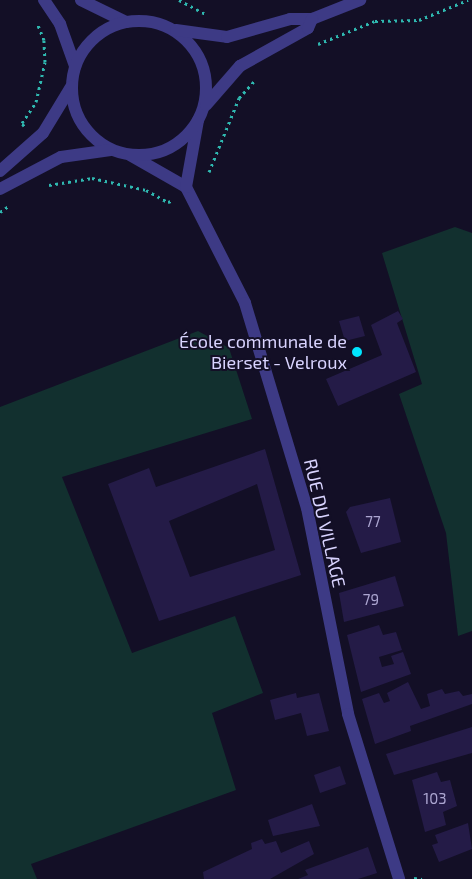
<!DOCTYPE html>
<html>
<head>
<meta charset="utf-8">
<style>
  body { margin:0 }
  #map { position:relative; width:472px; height:879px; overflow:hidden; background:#130f26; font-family:"Exo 2",sans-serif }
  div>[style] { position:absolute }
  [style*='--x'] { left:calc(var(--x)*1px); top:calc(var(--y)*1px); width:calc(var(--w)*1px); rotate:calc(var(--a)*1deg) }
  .green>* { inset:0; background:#12302f }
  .building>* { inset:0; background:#241b47 }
  .path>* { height:3px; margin-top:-1.5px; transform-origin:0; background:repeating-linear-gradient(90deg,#2fb8b0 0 2.5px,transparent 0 6.5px) }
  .minor>* { height:12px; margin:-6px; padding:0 6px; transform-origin:6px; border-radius:6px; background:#3d3a85 }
  .tertiary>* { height:12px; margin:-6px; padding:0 6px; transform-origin:6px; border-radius:6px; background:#3d3a85 }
  .tertiary>.ring { margin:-6px; padding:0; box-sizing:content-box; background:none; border:12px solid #3d3a85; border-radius:50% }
  .dots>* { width:14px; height:14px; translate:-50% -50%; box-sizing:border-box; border:2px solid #130f26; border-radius:50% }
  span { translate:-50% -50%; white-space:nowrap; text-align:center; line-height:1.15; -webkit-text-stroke:4px #130f26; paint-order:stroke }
  .number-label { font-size:15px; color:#aca6d1 }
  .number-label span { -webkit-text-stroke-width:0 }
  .poi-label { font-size:18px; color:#d9d4ff }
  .right { translate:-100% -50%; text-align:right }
  .street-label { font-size:18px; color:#d9d4ff }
</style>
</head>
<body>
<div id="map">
  <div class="green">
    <div style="clip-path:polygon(455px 227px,472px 233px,472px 631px,458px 636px,446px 533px,399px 394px,422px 384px,382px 253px)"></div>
    <div style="clip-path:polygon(198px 331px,229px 348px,252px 419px,62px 477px,132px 653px,235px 616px,263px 693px,212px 713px,236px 790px,31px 864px,37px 879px,0 879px,0 407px)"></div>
  </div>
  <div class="building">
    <div style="clip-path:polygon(398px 311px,403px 319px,397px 323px,416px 372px,338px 406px,326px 379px,382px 355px,371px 325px)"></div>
    <div style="clip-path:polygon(359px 316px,365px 336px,345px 341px,339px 321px)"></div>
    <div style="clip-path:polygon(evenodd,265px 449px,301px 575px,159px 621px,108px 484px,149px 468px,156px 487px,265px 449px,257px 484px,275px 550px,190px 577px,169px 521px,257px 484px)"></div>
    <div style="clip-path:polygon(390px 498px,401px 542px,361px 553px,346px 512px,350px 507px)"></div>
    <div style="clip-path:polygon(395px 576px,404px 606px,344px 622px,339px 593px)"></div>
    <div style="clip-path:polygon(379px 625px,383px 635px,396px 632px,402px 650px,379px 657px,382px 667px,394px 664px,391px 656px,403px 652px,411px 674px,361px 692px,347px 635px)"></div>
    <div style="clip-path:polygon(408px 682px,421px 709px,430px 706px,427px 694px,442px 689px,445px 694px,459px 691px,463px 696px,472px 694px,472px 704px,410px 726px,411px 731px,375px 744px,362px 699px,379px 693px,384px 703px,390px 701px,387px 693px)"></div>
    <div style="clip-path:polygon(296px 693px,297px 698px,319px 693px,329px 731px,307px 736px,301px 713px,275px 720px,270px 700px)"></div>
    <div style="clip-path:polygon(472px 727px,472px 753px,394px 775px,386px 754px)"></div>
    <div style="clip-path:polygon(340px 766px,346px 784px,320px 793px,314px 775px)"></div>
    <div style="clip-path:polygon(437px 772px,441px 782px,450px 780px,457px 806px,443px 812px,446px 825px,425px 832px,412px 780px)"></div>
    <div style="clip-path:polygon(312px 804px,320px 826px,273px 836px,268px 820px)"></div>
    <div style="clip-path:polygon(468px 823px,472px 849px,439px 862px,432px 845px,438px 843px,435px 835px)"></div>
    <div style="clip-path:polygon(262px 839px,265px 844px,276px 841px,281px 853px,309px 841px,314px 854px,270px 879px,204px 879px,203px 872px,252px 849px,251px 843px)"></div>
    <div style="clip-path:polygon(368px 847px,377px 873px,358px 879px,298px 879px,308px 875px,305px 870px)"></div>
  </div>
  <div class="path">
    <div style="--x:179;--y:0;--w:32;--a:28"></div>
    <div style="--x:318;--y:44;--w:61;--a:-22"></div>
    <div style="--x:375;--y:21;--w:44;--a:-1.3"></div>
    <div style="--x:419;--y:20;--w:53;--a:-22.2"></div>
    <div style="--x:24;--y:126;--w:4;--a:-124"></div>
    <div style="--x:22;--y:123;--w:25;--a:-56"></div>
    <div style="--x:36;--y:102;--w:41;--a:-77.3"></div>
    <div style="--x:45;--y:62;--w:22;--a:-93"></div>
    <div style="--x:44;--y:40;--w:16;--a:-112"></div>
    <div style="--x:209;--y:172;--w:80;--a:-67.9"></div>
    <div style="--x:239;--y:98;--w:25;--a:-48"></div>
    <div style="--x:49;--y:185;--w:44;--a:-9.2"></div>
    <div style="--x:92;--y:178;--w:55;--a:12.5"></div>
    <div style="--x:146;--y:190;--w:25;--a:29"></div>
    <div style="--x:168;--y:202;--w:6;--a:-18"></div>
    <div style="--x:0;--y:212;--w:12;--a:-35"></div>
    <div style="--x:414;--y:878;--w:8;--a:7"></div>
  </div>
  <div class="minor">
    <div style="--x:44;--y:0;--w:29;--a:56"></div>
    <div style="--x:60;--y:24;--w:45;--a:70.3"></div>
    <div style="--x:81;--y:0;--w:50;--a:26.1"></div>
    <div style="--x:130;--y:155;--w:64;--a:29.7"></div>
    <div style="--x:186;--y:187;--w:130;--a:63"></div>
    <div style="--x:245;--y:303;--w:214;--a:73.2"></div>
    <div style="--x:307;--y:508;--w:210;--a:78.7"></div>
    <div style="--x:348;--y:714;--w:173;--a:72.8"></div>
    <div style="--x:186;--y:187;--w:68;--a:-79.8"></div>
  </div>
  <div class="tertiary">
    <div class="ring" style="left:72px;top:21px;width:122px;height:122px"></div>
    <div style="--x:176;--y:30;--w:51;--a:7.8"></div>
    <div style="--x:227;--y:37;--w:66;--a:-15.9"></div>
    <div style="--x:290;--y:19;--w:22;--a:0"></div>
    <div style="--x:312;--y:19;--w:52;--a:-21.6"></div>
    <div style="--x:206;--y:105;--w:52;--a:-48.9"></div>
    <div style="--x:240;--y:66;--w:78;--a:-29.2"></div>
    <div style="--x:308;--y:28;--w:10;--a:-66"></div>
    <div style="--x:0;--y:171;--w:57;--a:-41.5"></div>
    <div style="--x:43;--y:133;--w:54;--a:-58.7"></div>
    <div style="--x:0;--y:189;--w:69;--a:-27.7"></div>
    <div style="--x:61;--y:157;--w:50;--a:-8"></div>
  </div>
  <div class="dots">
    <div style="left:357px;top:352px;background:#00e5ff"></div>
  </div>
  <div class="number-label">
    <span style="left:373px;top:522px">77</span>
    <span style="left:371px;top:600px">79</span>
    <span style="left:435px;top:799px">103</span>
  </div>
  <div class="poi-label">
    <span class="right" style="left:347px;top:352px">École communale de<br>Bierset - Velroux</span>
  </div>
  <div class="street-label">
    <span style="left:325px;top:523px;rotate:77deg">RUE DU VILLAGE</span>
  </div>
</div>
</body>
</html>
